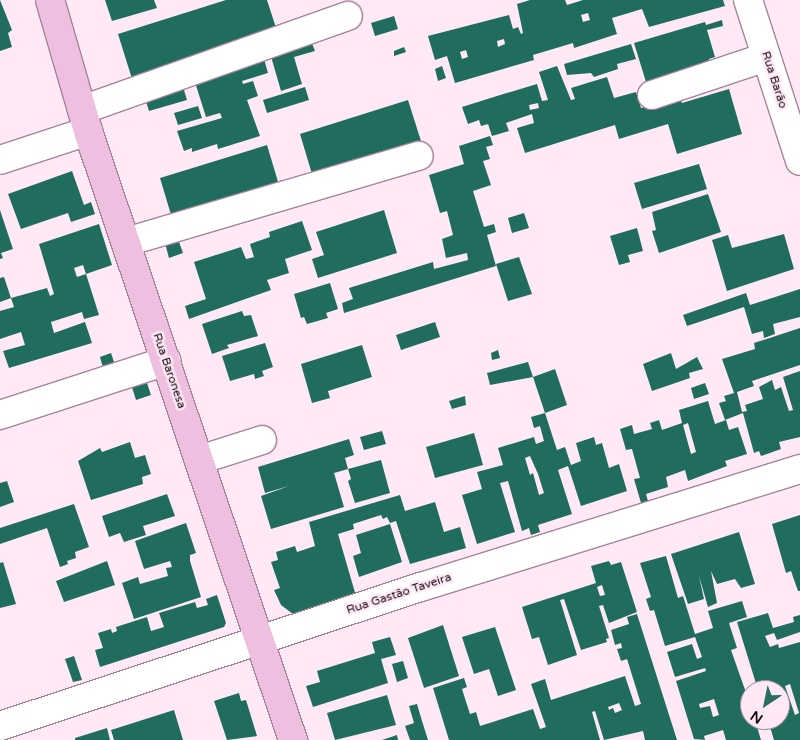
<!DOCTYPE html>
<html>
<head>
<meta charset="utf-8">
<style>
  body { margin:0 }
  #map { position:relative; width:800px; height:740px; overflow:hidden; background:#ffe9f6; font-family:"Varela Round",sans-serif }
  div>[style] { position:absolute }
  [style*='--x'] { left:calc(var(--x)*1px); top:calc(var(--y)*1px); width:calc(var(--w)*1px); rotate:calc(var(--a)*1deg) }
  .building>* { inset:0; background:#206d60 }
  .roads { filter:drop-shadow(1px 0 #a58499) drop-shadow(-1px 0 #a58499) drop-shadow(0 1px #a58499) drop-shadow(0 -1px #a58499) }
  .minor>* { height:28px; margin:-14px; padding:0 14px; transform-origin:14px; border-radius:14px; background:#fff }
  .major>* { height:28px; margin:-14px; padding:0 14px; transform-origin:14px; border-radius:14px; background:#efbfdf }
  span { translate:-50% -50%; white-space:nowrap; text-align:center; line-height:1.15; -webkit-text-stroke:5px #ffe9f6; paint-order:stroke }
  .street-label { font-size:12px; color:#180c14 }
  .north { position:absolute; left:740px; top:680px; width:50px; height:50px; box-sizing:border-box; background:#ffe9f6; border:1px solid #a3919c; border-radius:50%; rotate:214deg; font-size:14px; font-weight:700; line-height:20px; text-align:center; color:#180c14 }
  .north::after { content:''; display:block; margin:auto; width:18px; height:22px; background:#2a6f62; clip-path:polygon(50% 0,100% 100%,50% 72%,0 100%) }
</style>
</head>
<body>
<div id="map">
  <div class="building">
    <div style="clip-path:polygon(0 0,12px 30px,8px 33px,12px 47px,0 51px)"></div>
    <div style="clip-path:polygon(105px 0,154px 0,157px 8px,112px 21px)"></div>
    <div style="clip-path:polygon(226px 0,267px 0,279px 37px,133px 82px,118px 34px)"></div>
    <div style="clip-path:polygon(evenodd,530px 0,565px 0,567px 5px,583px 0,723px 0,725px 6px,649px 27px,642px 9px,612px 18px,617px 34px,574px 48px,573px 43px,533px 55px,534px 60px,455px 83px,447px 56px,435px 60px,428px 36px,509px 15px,513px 29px,518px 27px,521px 34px,523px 33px,517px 4px,530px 0,588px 13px,590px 20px,583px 22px,581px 15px,588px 13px,530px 0,504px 39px,505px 44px,498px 47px,497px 41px,504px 39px,530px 0,466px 50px,468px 57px,462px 59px,460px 52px,466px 50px)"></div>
    <div style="clip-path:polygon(394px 16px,398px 29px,375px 36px,371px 23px)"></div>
    <div style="clip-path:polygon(722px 20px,723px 26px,707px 30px,715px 57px,709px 59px,709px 64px,646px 82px,634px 43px,705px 22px,706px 25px)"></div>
    <div style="clip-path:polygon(311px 41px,315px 51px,294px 57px,302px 84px,281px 91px,270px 53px)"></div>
    <div style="clip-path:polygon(631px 44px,636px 59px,617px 64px,618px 69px,594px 77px,591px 73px,567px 75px,564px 64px)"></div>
    <div style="clip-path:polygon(404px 47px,406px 52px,394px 56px,394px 51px)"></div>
    <div style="clip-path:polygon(263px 55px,268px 73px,242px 81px,243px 84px,253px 81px,258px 96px,247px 100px,260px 136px,218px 149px,217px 144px,192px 152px,192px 148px,184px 151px,177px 131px,222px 118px,220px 113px,206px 117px,193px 76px)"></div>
    <div style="clip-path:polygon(442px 66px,446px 78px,438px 81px,435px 69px)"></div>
    <div style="clip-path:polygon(evenodd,557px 66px,571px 100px,575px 99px,571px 88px,607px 77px,614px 98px,636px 92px,641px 108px,679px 96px,682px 103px,729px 89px,742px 134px,677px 154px,668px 124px,619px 139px,615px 125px,525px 153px,517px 128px,534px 123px,532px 114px,506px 123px,509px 131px,492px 136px,488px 124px,481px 126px,479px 120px,468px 124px,462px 107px,497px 96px,537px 84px,542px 101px,548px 100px,539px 72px,557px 66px,538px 103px,539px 108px,530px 110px,529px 105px,538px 103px)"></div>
    <div style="clip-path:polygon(181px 80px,187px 100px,149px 111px,143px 91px)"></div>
    <div style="clip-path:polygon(305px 87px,309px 100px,267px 113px,263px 100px)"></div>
    <div style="clip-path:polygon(408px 100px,421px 141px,312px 174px,300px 134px)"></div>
    <div style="clip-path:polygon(198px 106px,202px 118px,178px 125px,174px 113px)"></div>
    <div style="clip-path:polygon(490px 136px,493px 145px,486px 147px,490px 159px,483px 161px,491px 185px,473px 191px,484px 227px,494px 224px,496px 232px,487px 235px,496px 266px,344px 313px,342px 303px,353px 299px,349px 288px,433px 262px,434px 269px,468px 260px,467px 253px,446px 258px,442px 239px,453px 235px,447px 211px,440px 213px,429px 175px,464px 164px,459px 146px)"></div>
    <div style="clip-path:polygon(267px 145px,279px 185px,172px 218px,160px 178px)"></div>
    <div style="clip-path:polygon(699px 164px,707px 189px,642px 209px,634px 183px)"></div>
    <div style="clip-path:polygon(72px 171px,84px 205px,91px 202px,95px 214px,71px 222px,68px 213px,21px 229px,8px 194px)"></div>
    <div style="clip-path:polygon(708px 194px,721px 232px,659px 253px,652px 231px,656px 230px,652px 212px)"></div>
    <div style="clip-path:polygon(0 210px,13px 249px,1px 253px,3px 258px,0 259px)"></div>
    <div style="clip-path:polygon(384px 210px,397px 253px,318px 278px,312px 259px,324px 255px,316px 232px)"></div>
    <div style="clip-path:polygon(524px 213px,529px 228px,512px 233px,508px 218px)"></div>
    <div style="clip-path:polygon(302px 221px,312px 250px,285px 259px,289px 273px,267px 280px,271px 290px,189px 319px,185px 306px,206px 299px,194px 262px,241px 247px,246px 259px,254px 257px,250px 244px,270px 237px,269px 232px)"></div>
    <div style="clip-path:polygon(evenodd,99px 224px,112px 265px,86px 274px,99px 315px,84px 319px,82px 312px,51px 322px,54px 333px,85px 322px,92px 343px,9px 368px,3px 351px,25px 345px,21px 332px,0 339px,0 311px,14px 307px,11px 298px,0 302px,0 278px,4px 277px,11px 298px,47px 288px,50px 296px,54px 294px,39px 244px,99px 224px,83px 265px,86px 274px,77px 277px,74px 268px,83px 265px)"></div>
    <div style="clip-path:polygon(637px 228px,643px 251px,628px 255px,630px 262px,619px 265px,610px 236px)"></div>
    <div style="clip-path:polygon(784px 234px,794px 269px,727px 291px,712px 240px,728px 235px,732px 248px)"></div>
    <div style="clip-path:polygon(178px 239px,183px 253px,169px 258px,165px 243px)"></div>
    <div style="clip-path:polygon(519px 257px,532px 294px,508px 301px,496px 264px)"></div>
    <div style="clip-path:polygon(330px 283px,338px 309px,326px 313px,328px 318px,307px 324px,304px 317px,301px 318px,294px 294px)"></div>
    <div style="clip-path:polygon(800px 289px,800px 317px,773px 324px,775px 334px,764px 338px,763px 331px,752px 334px,744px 307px,687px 326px,683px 315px,746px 293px,750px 305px)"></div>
    <div style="clip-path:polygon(242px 311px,244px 316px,251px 315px,258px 336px,227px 345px,229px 348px,212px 354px,202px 324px)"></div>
    <div style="clip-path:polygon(435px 322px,440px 337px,401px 350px,396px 335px)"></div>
    <div style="clip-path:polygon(800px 328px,800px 365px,752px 381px,754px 386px,737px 392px,742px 412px,747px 411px,745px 405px,763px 399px,759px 387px,772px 380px,775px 390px,781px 387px,789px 411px,793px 410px,783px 377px,800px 371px,800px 437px,779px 442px,781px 449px,761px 456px,759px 451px,754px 453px,743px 413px,725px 420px,719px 403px,726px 401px,724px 396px,734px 393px,722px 359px,755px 349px,754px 343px)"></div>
    <div style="clip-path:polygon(265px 343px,273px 367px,262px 371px,264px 376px,255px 379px,254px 374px,230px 381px,222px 356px)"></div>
    <div style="clip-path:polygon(362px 345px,372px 377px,328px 391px,330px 398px,312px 403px,301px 364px)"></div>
    <div style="clip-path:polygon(498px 350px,500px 358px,492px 360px,491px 353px)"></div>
    <div style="clip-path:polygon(111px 353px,117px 371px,105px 375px,100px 357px)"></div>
    <div style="clip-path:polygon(671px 353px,676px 369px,697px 357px,703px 369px,689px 373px,690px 378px,652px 391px,643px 364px)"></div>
    <div style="clip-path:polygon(528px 362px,533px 377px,490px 385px,487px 373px)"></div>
    <div style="clip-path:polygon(555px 369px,567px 405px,545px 413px,533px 377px)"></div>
    <div style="clip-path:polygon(145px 377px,151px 395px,136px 400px,130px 381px)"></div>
    <div style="clip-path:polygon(705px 383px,709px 394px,694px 399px,691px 388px)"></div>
    <div style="clip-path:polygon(465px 396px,466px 405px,452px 409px,449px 401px)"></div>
    <div style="clip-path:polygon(evenodd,708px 401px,715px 424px,726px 420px,729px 430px,738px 427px,747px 454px,725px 461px,727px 466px,688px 481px,685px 470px,666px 477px,668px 487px,646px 494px,648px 501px,641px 503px,634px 479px,640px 478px,632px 449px,626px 450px,620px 429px,632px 425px,634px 434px,652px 429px,650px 423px,659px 420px,662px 430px,682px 423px,679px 410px,708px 401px,688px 423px,696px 452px,691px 454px,683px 425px,688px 423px)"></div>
    <div style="clip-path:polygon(evenodd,545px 413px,557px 450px,565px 447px,571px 465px,581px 461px,576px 443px,594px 437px,596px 445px,602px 443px,609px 468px,619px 464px,627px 491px,581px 506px,568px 466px,558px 470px,572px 514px,538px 525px,540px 532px,531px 535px,529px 528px,522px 531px,508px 481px,500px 483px,515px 532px,477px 544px,462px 495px,482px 489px,477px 472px,503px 465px,498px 448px,534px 437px,536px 444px,544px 441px,540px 426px,534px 428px,531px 417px,545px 413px,530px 456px,538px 474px,544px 493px,539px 495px,533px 473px,530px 475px,525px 458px,530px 456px)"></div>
    <div style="clip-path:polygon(382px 431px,386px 444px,364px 450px,360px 437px)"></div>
    <div style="clip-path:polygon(474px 433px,483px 465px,435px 478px,426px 447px)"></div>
    <div style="clip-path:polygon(349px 439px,354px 455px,345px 458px,348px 469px,334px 473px,344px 507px,271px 529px,261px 496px,289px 486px,265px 493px,258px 467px)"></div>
    <div style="clip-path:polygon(130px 442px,135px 458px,145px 455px,151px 474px,142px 477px,143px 484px,91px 500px,78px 461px,100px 448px,102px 452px)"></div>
    <div style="clip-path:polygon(381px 460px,390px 493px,355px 503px,348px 481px,351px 479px,348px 469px)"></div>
    <div style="clip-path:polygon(7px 481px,14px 502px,0 507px,0 483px)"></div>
    <div style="clip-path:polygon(167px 494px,175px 516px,143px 526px,146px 535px,124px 542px,120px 533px,109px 537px,102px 516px)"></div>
    <div style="clip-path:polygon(400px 495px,405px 511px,435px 502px,444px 532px,460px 527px,466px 548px,410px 564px,396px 521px,390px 523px,387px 517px,383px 519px,381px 515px,353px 524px,354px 529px,338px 534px,356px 596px,301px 613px,293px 614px,281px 605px,274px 590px,280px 588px,271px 562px,278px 560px,276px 552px,295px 546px,297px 552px,315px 546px,309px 522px)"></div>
    <div style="clip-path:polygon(74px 504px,89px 547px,75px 552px,76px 558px,67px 561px,68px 564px,60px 567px,47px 528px,0 544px,0 528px)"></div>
    <div style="clip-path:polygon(800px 515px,800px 591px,798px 591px,791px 571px,786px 573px,772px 524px)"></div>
    <div style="clip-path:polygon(186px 523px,196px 553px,190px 555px,190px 561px,201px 597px,134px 619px,122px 583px,138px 577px,140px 584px,168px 576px,166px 568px,172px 567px,170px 561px,144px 569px,135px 541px)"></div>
    <div style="clip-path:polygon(390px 524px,402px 562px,359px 577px,353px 556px,361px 553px,356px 535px)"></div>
    <div style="clip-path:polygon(739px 532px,755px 584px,741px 588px,735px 579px,717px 584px,711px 571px,717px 603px,708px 607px,699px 576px,704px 599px,688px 604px,671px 554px)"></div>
    <div style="clip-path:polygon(evenodd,666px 556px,678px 598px,683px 596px,695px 634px,713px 628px,708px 611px,742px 601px,747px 617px,729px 623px,737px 648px,731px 650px,750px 704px,750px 720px,755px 720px,761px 740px,726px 740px,723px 730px,704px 736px,705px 740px,694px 739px,676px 681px,706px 671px,705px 668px,675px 677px,667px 652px,692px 644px,697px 659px,702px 657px,695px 637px,665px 646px,654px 610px,650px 611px,646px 599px,651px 597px,640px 563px,666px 556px,714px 699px,719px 715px,713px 717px,710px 706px,700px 708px,699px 704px,714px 699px)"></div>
    <div style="clip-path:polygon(107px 561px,115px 585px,64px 602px,56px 581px)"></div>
    <div style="clip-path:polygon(evenodd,609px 561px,611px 565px,621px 562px,637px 612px,609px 623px,603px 605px,599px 606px,609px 638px,606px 639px,607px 642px,581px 650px,564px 599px,560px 600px,577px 655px,548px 665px,539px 637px,532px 639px,522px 607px,596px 583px,591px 566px,609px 561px,602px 585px,605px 595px,600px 596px,597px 587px,602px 585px)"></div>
    <div style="clip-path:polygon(3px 562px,16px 604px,0 608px,0 563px)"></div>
    <div style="clip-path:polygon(217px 595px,226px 623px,224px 627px,100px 667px,95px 650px,103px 648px,98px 633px,111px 629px,112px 633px,117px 631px,116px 627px,147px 617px,151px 631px,164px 627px,159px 613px,195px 602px,197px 608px,208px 605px,206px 599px)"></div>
    <div style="clip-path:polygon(evenodd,768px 613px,773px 628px,794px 622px,793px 617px,800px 615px,800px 632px,777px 640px,774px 633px,765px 636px,770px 647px,778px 644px,779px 648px,800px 642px,800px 740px,774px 740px,768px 720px,780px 720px,780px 690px,758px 690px,737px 622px,768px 613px,790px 684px,799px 713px,795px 715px,785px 686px,790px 684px)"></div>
    <div style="clip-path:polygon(evenodd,637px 614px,677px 740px,645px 740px,643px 731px,604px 740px,595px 711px,592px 712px,600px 740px,449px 740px,433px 688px,464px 678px,467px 687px,462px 689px,470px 714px,476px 712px,480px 726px,533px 709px,540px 729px,546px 727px,531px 684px,545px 679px,551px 700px,625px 676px,635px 706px,641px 704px,627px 659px,621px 661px,617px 649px,622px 648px,621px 643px,615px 645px,611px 630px,629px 624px,627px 617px,637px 614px,619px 703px,622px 710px,615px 713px,613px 708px,609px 710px,608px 707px,619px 703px)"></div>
    <div style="clip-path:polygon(443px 625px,459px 676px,424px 688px,408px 638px)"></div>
    <div style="clip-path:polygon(495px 627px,516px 690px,498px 696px,489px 669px,474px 674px,462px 637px)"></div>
    <div style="clip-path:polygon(390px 637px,396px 655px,381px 659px,388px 683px,313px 707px,306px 686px,320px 682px,317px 671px,375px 653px,372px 642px)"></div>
    <div style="clip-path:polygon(74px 656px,82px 680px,73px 682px,65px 659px)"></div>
    <div style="clip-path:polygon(403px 661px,408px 678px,397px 682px,392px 664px)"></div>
    <div style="clip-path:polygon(239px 693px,241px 701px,246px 700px,257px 736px,227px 740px,214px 701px)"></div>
    <div style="clip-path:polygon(387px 695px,396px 725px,335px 740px,327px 713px)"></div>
    <div style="clip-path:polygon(417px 704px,422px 721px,428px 740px,410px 740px,405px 726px,414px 723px,409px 706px)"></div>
    <div style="clip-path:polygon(174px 710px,183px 740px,114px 740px,111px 730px)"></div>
    <div style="clip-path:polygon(107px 728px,110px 740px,75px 740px,75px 738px)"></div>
    <div style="clip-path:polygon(397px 735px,398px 740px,382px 740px)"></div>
  </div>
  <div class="roads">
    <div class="minor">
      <div style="--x:748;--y:0;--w:169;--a:72.1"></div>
      <div style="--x:652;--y:95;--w:120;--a:-18.4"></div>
      <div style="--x:82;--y:110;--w:282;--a:-19.5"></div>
      <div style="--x:0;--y:160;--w:93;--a:-18.2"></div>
      <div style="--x:126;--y:242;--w:305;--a:-16.4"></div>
      <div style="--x:0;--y:415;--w:175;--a:-18"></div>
      <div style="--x:199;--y:460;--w:66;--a:-17.6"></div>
      <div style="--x:0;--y:726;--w:443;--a:-18.3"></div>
      <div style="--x:421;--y:587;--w:397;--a:-17.3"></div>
    </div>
    <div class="major">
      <div style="--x:50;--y:0;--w:136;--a:73.8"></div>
      <div style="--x:88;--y:131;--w:643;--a:71.4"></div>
    </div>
  </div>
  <div class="street-label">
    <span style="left:774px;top:80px;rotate:72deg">Rua Barão</span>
    <span style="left:169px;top:371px;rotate:71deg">Rua Baronesa</span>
    <span style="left:399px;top:594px;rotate:-18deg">Rua Gastão Taveira</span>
  </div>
  <div class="north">N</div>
</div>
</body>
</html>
